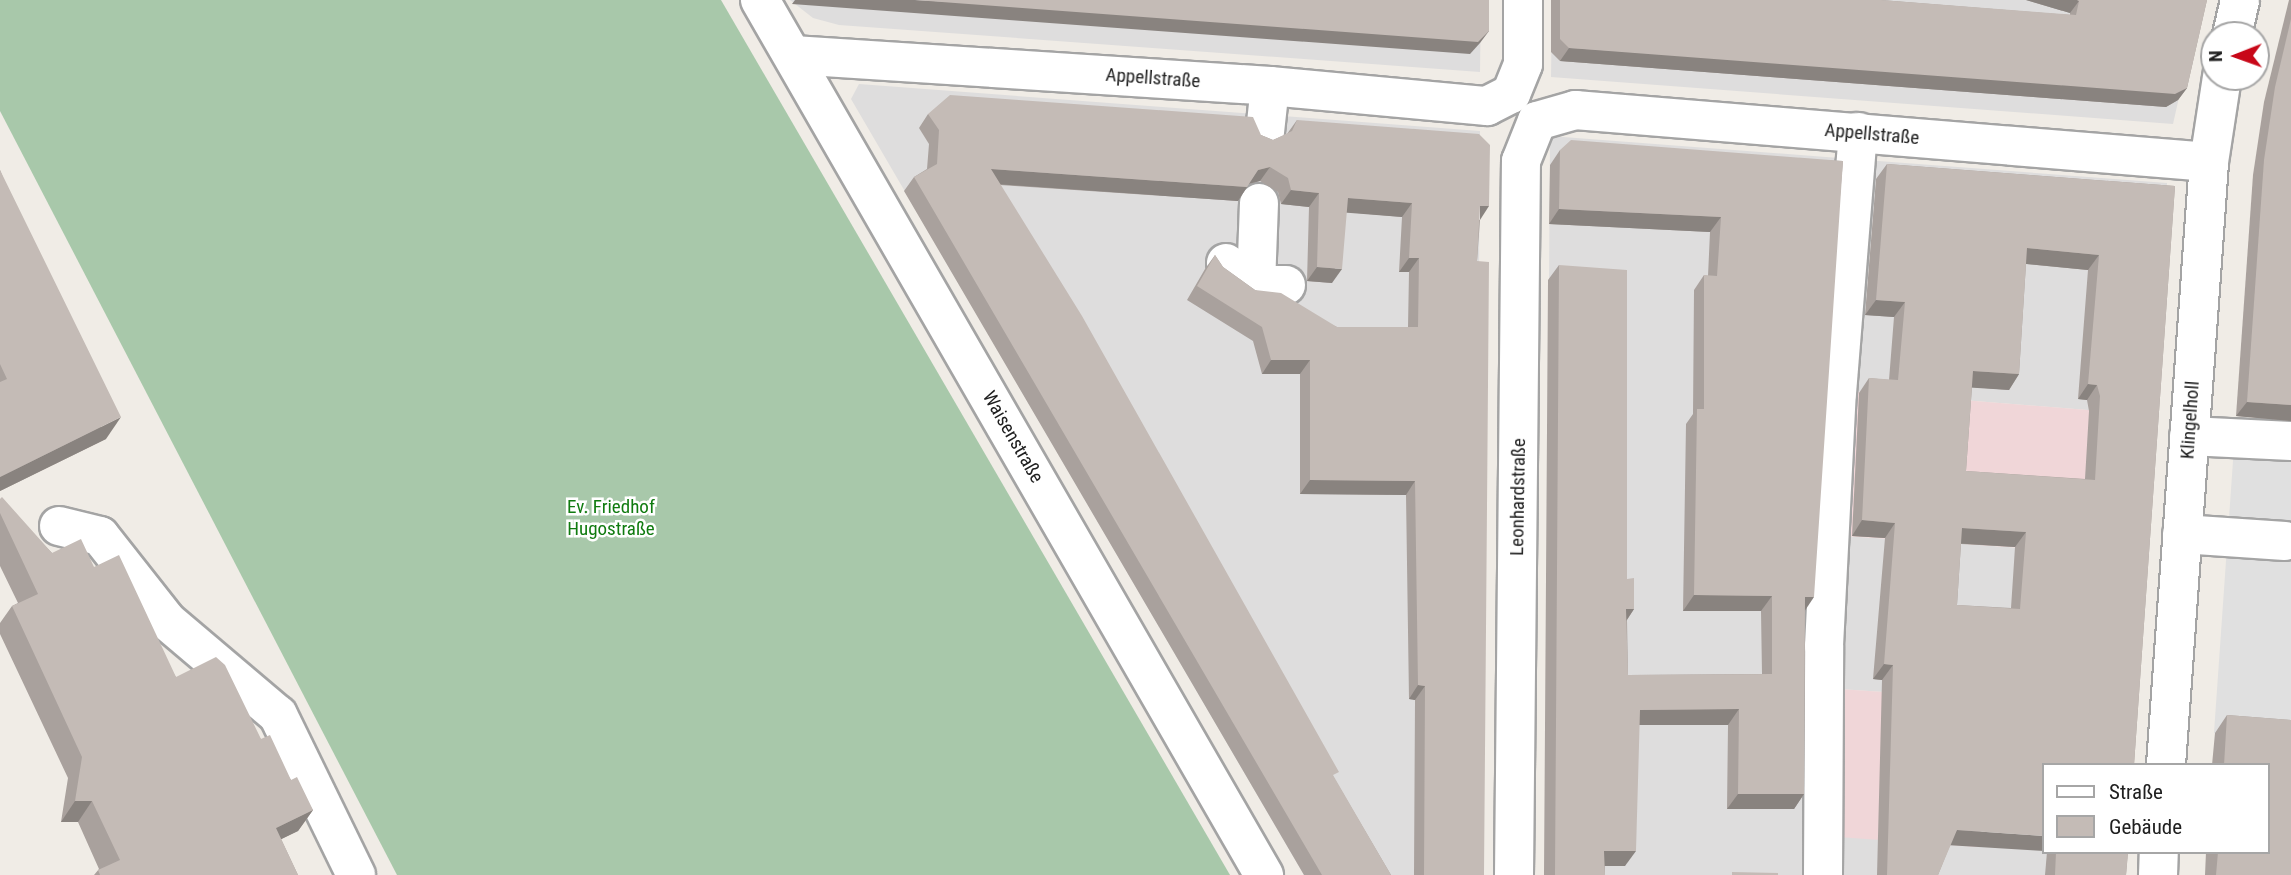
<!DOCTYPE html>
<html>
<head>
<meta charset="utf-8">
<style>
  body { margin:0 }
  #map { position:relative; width:2291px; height:875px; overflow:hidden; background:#f0ece6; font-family:"Roboto Condensed",sans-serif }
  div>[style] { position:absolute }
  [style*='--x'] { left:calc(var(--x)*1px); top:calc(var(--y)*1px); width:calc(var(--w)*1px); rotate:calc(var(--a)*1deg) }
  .residential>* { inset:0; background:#dedddd }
  .commercial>* { inset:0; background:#f0d6d8 }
  .cemetery>* { inset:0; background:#a8c8aa }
  .parking>* { inset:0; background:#e0e0e0 }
  .roads { filter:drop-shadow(2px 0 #a4a4a4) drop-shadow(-2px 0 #a4a4a4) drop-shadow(0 2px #a4a4a4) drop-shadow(0 -2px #a4a4a4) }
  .minor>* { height:38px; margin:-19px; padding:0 19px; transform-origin:19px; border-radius:19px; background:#fff }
  .wall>* { inset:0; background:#a9a19d }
  .shaded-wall>* { inset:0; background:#89837f }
  .building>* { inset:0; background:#c4bbb6 }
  span { translate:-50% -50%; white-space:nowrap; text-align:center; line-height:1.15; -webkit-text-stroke:5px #fff; paint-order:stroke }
  .street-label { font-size:19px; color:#202020 }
  .park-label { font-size:19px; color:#107b10 }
  .legend { position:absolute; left:2042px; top:763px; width:228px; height:91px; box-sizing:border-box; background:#fff; border:2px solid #a6a6a6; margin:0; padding:9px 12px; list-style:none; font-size:21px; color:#202020 }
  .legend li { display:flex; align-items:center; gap:14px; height:35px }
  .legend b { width:35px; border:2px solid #a6a6a6 }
  .north { position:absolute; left:2200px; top:21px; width:70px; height:70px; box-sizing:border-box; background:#fff; border:2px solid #a6a6a6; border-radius:50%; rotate:269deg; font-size:19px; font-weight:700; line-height:28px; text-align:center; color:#202020 }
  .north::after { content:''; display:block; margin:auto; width:24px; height:32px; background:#c80718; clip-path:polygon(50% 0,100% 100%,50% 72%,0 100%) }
</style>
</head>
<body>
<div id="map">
  <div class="residential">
    <div style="clip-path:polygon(790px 0,1481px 0,1480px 72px,839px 25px,813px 18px)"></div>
    <div style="clip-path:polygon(1552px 0,2201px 0,2173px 124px,1551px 77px)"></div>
    <div style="clip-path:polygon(859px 84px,1480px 131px,1475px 875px,1304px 875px,851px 99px)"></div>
    <div style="clip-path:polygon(1550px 136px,1839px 158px,1810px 875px,1545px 875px)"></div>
    <div style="clip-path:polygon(1865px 160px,2167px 183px,2150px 415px,1851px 391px)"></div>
    <div style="clip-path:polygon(1845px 536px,2140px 556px,2044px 765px,2044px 852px,2119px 852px,2117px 875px,1837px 875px,1838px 837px,1988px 699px,1839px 689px)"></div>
  </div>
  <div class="commercial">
    <div style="clip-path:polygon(1851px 391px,2150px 415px,2140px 556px,1845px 536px)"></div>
    <div style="clip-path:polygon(1839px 689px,1989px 699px,1978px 847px,1838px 837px)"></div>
  </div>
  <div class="cemetery">
    <div style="clip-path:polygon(0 0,721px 0,1230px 875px,397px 875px,0 111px)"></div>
  </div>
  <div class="parking">
    <div style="clip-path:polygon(2234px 447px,2291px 450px,2291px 739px,2214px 733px)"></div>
  </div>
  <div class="roads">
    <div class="minor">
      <div style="--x:760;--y:0;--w:1010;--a:60.06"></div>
      <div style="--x:2232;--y:35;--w:36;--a:-77"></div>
      <div style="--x:793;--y:55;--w:478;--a:3.7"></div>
      <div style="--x:1270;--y:86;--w:218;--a:5.3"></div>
      <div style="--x:1487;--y:106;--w:27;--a:-27"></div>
      <div style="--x:1511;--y:94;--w:32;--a:-68"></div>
      <div style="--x:1523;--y:64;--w:64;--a:-90"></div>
      <div style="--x:1265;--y:132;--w:46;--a:-83.8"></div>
      <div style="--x:1226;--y:263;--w:37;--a:36"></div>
      <div style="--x:1256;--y:285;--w:30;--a:0"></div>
      <div style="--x:1256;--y:285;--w:82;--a:-87.9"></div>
      <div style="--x:2189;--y:436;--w:102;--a:2.8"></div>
      <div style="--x:59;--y:526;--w:42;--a:13.7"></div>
      <div style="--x:100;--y:536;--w:108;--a:51.8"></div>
      <div style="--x:167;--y:621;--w:145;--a:40.3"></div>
      <div style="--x:278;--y:715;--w:178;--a:64"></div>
      <div style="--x:2182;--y:534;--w:103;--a:3.9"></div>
      <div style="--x:2166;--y:765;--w:605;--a:-85.92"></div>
      <div style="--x:2209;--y:162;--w:86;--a:-81.3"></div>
      <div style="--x:1514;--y:875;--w:714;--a:-89.44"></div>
      <div style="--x:1521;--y:161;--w:43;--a:-68.2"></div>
      <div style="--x:1537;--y:121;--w:40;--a:-16"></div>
      <div style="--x:1575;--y:110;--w:636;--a:4.69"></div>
      <div style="--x:1823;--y:875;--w:229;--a:-89.7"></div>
      <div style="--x:1824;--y:646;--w:253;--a:-87.1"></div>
      <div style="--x:1837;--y:393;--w:262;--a:-85.4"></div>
      <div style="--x:2158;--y:875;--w:23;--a:-88"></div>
    </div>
  </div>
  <div class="wall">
    <div style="clip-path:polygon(1551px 0,1881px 0,2070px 15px,2070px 13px,2026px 0,2207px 0,2187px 88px,2178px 100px,2166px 107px,1560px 61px,1551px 52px)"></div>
    <div style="clip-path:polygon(2289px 0,2291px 0,2291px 421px,2236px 416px,2253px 175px,2264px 102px)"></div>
    <div style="clip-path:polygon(928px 114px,1261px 135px,1273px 140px,1287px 134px,1297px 120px,1480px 220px,1477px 261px,1484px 875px,1414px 875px,1415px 700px,1409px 699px,1406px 495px,1300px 494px,1300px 374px,1262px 374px,1253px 341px,1187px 300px,1205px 269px,1215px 255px,1223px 267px,1255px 290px,1337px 327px,1408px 327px,1409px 272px,1399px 272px,1402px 217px,1346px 212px,1332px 283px,1307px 281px,1309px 207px,1281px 204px,1278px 192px,1260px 181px,1249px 184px,1238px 201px,1000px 185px,1334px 778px,1391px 875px,1304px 875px,904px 191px,914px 177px,927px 169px,929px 144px,919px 128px)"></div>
    <div style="clip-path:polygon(1560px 150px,1843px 161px,1805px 610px,1804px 794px,1794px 809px,1727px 809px,1728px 725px,1639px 725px,1625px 866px,1605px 866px,1605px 875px,1544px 875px,1548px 280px,1559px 265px,1627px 579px,1634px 609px,1627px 620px,1628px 675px,1762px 674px,1761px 611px,1683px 611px,1686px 424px,1693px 414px,1694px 290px,1704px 275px,1708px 276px,1710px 232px,1549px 224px,1550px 165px)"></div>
    <div style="clip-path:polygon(evenodd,1887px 164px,2175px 186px,2134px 765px,1950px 845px,1938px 875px,1877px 875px,1882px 680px,1873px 679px,1885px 538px,1852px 536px,1859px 393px,1869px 378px,1889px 380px,1894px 317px,1865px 315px,1876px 179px,1887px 164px,2026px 264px,2088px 270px,2078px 399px,2087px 400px,2089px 411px,2085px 479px,1966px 471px,1972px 387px,2009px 390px,2019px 374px,2026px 264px,1887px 164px,1961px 544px,2015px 547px,2011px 608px,1957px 605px,1961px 544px)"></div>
    <div style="clip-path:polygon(0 170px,106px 439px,0 491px)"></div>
    <div style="clip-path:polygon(0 499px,52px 553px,94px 567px,176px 677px,261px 739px,313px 810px,298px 831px,281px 839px,298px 875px,94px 875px,99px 869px,78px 822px,61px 822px,68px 778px,0 634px,0 623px,12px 606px,18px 603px,0 566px)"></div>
    <div style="clip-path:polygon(2227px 715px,2291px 720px,2291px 875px,2205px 875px,2206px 852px,2268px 852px,2268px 765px,2212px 765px,2215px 733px)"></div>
    <div style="clip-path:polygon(2047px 852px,2128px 852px,2126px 875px,2045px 875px)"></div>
  </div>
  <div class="shaded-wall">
    <div style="clip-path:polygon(795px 0,915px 0,1489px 31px,1480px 43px,1470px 54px,792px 4px)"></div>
    <div style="clip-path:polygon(2026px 0,2077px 0,2079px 1px,2070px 13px)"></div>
    <div style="clip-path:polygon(1569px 48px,2187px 88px,2178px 100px,2166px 107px,1560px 61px)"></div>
    <div style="clip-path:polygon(1270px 167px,1260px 181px,1248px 184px,1258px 170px)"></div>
    <div style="clip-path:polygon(991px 169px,1247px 187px,1238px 201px,981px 183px)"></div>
    <div style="clip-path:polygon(1291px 190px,1319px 193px,1309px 207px,1281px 204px)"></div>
    <div style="clip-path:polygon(1348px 198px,1412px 203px,1402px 217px,1338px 212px)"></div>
    <div style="clip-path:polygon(1480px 206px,1489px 206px,1480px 220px)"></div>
    <div style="clip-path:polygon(1559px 209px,1721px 217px,1710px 232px,1549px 224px)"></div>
    <div style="clip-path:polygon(2027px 248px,2099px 255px,2088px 270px,2017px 263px)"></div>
    <div style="clip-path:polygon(1409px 258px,1419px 258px,1409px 272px,1399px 272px)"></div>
    <div style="clip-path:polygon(1317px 267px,1342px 269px,1332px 283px,1307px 281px)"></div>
    <div style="clip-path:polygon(1876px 300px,1905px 302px,1894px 317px,1865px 315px)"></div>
    <div style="clip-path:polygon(1271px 360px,1310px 360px,1300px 374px,1262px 374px)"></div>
    <div style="clip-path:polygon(1973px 371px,2019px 374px,2009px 390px,1962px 387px)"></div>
    <div style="clip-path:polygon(2088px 384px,2097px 385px,2087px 400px,2078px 399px)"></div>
    <div style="clip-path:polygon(2247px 402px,2291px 405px,2291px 421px,2236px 416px)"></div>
    <div style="clip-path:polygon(121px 417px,106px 439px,0 491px,0 477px)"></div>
    <div style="clip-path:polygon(1310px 480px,1415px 481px,1406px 495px,1300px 494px)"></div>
    <div style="clip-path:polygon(1862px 520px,1895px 523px,1885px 538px,1852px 536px)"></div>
    <div style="clip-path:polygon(1962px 528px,2026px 532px,2015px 547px,1952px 543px)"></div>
    <div style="clip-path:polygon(1694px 595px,1772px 596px,1761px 611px,1683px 611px)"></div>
    <div style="clip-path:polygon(1805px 597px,1814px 597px,1804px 612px)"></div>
    <div style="clip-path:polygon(1626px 609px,1634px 609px,1624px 624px)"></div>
    <div style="clip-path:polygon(1884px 664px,1893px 665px,1882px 680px,1873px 679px)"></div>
    <div style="clip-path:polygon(1418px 685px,1425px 686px,1415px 700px,1409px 699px)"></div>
    <div style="clip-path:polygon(1739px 709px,1728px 725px,1629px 725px,1640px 710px)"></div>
    <div style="clip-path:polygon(1738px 794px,1804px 794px,1794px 809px,1727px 809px)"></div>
    <div style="clip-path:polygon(75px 801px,92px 801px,78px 822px,61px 822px)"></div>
    <div style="clip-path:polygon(313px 810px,298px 831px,261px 849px,276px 828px)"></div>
    <div style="clip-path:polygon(1957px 830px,2044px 836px,2044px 851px,1946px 845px)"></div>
    <div style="clip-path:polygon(1604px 851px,1636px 851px,1625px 866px,1594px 866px)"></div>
  </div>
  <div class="building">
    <div style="clip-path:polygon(915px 0,1489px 0,1489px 31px,1478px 42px)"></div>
    <div style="clip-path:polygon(1560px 0,1881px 0,2076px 15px,2079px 1px,2077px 0,2207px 0,2187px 88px,2175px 94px,1569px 48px,1560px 39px)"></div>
    <div style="clip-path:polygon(2291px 19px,2291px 405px,2247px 402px,2264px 160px,2275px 87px)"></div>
    <div style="clip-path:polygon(950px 95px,1253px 117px,1261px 135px,1273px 140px,1292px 131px,1297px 120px,1479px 134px,1490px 145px,1489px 206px,1480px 206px,1477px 261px,1489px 262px,1484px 875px,1424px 875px,1425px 686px,1418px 685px,1415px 481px,1310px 480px,1310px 360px,1271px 360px,1262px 327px,1197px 286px,1215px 255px,1223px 267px,1255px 290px,1281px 293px,1337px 327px,1418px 327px,1419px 258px,1409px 258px,1412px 203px,1348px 198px,1342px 269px,1317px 267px,1319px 193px,1291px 190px,1288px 178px,1270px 167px,1258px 170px,1247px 187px,991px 169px,1082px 316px,1339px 772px,1333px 775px,1391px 875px,1322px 875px,914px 177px,937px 164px,939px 130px,928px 114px)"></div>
    <div style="clip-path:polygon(1571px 140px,1843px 161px,1814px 597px,1805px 597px,1804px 794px,1738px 794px,1739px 709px,1640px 710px,1636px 851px,1604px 851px,1605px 875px,1555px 875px,1559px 265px,1627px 270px,1627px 579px,1634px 578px,1634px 609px,1626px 609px,1628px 675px,1772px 674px,1772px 596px,1694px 595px,1697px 409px,1704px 409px,1704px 275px,1717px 276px,1721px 217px,1559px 209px,1560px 150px)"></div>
    <div style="clip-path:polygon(evenodd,1887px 164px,2175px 186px,2134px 765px,2044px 765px,2044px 836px,1957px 830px,1938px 875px,1887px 875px,1893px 665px,1884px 664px,1895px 523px,1862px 520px,1869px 378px,1898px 380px,1905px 302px,1876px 300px,1887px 164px,2027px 248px,2099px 255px,2088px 384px,2097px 385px,2100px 396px,2095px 480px,1966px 471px,1973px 371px,2019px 374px,2027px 248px,1887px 164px,1962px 528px,2026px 532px,2020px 609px,1957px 605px,1962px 528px)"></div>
    <div style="clip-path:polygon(0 170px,121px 417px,0 477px,0 382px,7px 379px,0 364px)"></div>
    <div style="clip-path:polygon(2px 497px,52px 553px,81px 539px,94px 567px,119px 555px,176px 677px,216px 657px,225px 665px,261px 739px,270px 735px,291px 780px,297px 777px,313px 810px,276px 828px,298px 875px,100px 875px,98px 870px,120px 860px,92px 801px,75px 801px,82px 757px,12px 606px,38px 594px,0 513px,0 499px)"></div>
    <div style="clip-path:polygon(2227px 715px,2291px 720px,2291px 875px,2216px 875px,2218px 852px,2268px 852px,2268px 765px,2224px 765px)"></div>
    <div style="clip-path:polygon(2056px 852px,2128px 852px,2126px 875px,2055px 875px)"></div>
    <div style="clip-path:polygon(1732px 872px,1778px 873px,1778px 875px,1732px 875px)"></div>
  </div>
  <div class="street-label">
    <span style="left:1153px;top:78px;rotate:4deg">Appellstraße</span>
    <span style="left:1872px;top:134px;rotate:5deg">Appellstraße</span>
    <span style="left:2190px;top:420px;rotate:-86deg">Klingelholl</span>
    <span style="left:1013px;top:437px;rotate:60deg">Waisenstraße</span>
    <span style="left:1518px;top:497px;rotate:-89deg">Leonhardstraße</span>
  </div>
  <div class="park-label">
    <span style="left:611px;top:518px">Ev. Friedhof<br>Hugostraße</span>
  </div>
  <ul class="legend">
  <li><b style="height:9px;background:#fff"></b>Straße</li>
  <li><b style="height:19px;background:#c4bbb6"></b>Gebäude</li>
  </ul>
  <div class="north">N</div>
</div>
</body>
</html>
